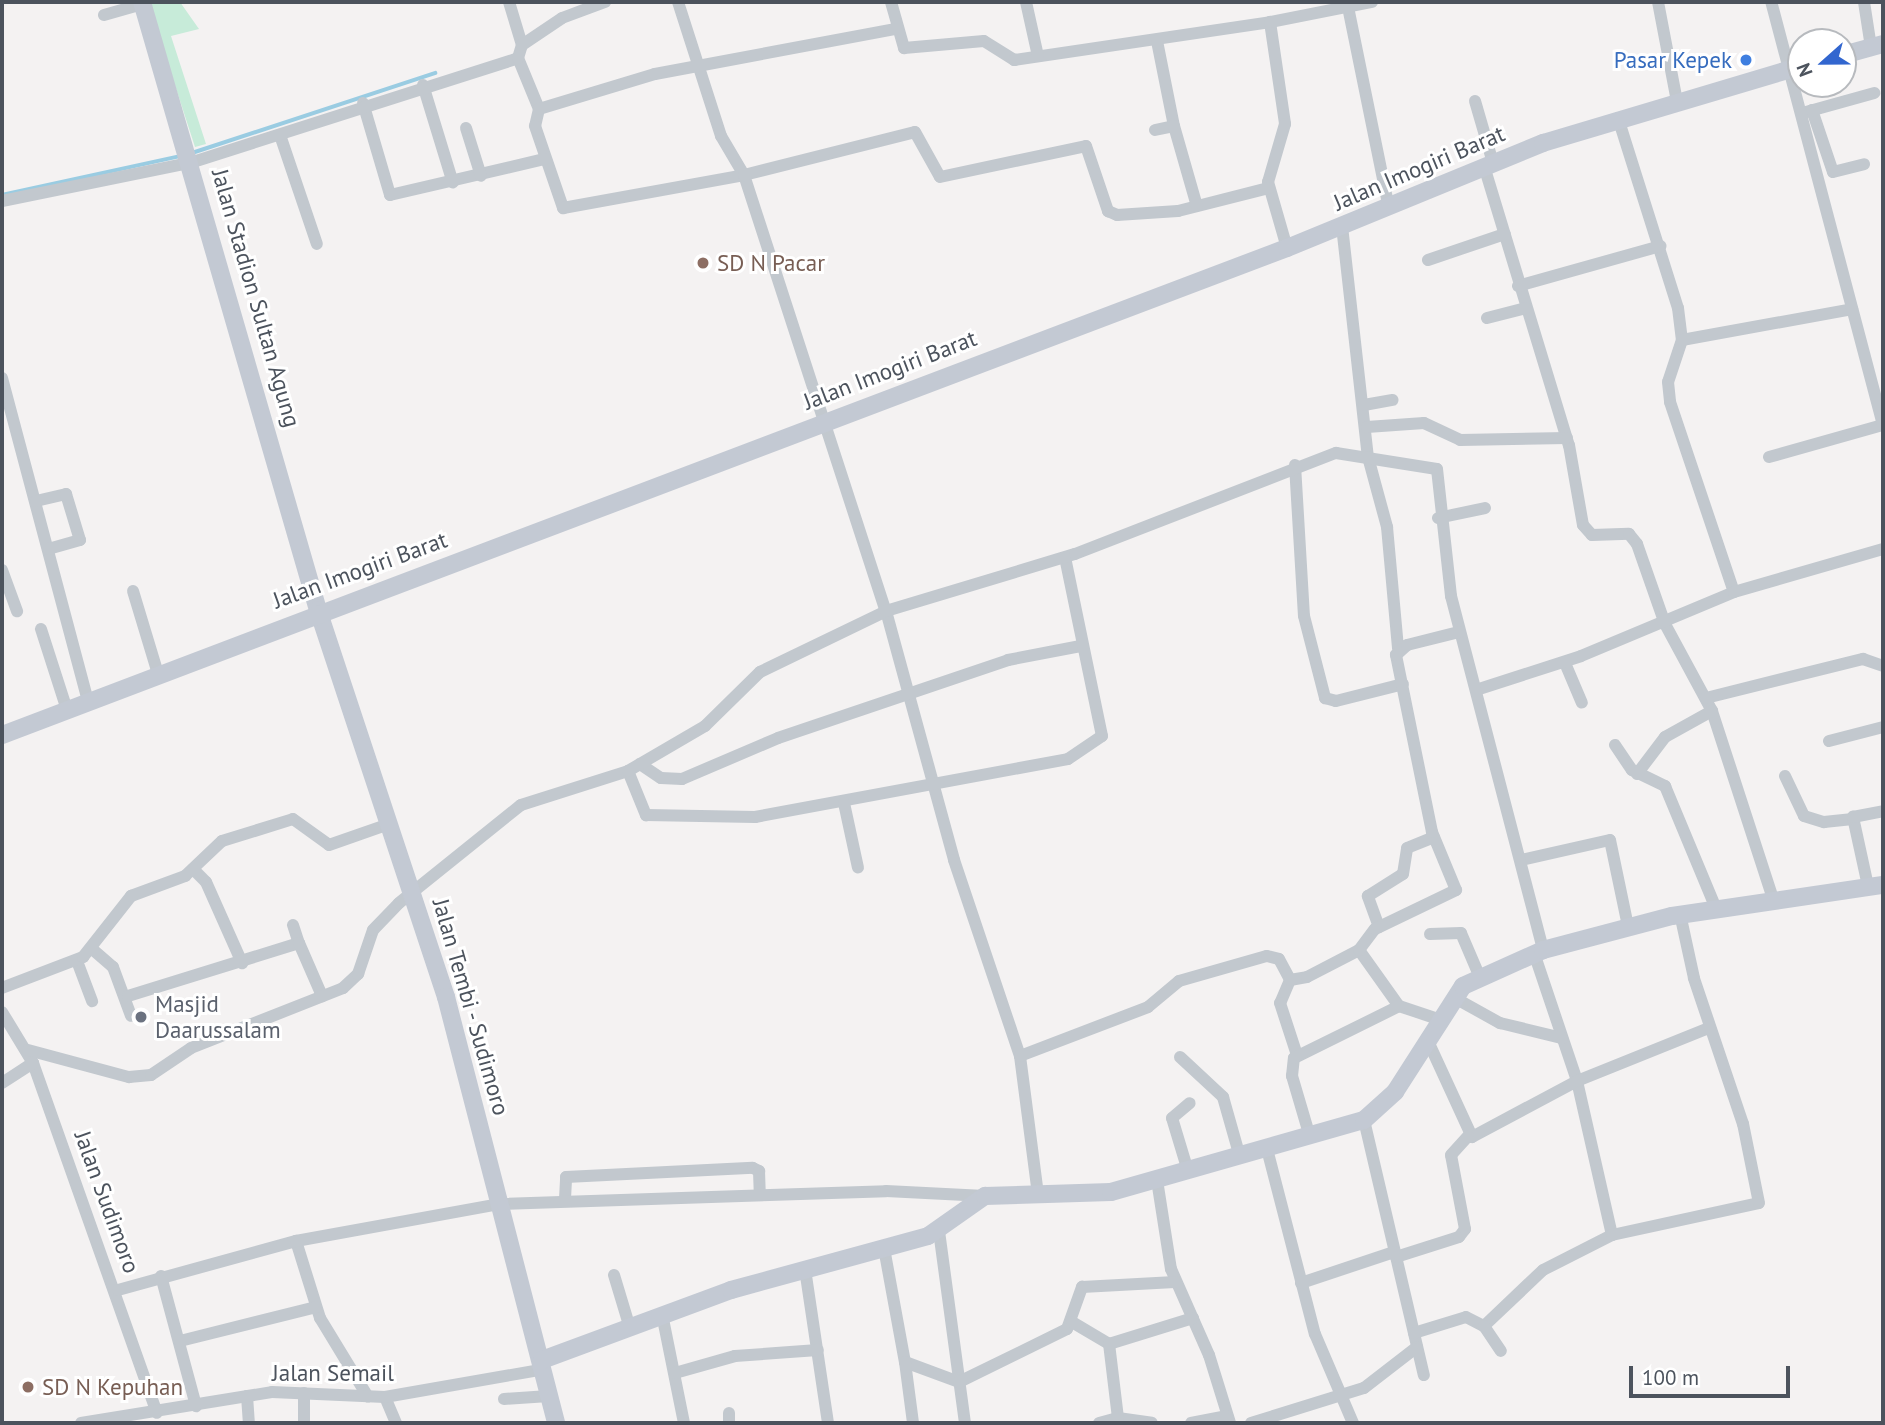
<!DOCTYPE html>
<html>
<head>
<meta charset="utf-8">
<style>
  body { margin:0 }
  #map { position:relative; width:1885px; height:1425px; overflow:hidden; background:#f4f2f2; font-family:"PT Sans",sans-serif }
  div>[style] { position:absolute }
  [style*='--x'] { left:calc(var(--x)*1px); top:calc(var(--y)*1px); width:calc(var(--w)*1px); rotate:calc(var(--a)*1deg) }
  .green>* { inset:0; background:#c7ebd9 }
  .stream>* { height:3.5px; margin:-1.75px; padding:0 1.75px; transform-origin:1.75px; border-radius:1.75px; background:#9acce2 }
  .street>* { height:12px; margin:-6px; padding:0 6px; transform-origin:6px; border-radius:6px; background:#c2c8ce }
  .secondary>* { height:18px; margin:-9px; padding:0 9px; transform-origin:9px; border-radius:9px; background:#c3c9d3 }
  .dots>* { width:19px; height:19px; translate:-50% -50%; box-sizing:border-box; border:4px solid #fff; border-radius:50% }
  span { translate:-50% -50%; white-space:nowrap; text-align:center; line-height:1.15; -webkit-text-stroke:6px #fff; paint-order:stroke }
  .shop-label { font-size:23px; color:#366cbe }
  .right { translate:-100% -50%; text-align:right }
  .street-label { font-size:23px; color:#4c535d }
  .education-label { font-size:23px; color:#785e54 }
  .left { translate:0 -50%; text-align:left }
  .worship-label { font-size:23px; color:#5b616d }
  .frame { position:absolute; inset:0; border:4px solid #4c535d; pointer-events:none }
  .north { position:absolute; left:1787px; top:28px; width:70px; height:70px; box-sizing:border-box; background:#fff; border:2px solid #b7babe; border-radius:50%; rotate:249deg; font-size:19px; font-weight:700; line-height:28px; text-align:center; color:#4c535d }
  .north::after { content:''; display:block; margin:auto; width:24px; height:32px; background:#3266cf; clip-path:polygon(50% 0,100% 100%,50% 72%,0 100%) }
  .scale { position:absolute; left:1629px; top:1366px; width:161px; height:32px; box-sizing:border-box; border:4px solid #4c535d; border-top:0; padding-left:9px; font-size:21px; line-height:24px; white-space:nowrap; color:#4c535d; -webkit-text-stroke:5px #fff; paint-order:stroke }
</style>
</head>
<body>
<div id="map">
  <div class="green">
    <div style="clip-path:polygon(148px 2px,180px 2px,199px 29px,171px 36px,206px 144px,195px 147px)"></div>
  </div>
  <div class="stream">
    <div style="--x:192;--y:153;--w:256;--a:-18.2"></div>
    <div style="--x:2;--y:195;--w:183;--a:-12.3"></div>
  </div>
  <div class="street">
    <div style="--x:509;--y:2;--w:45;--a:73.2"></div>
    <div style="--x:678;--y:2;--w:141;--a:72.2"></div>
    <div style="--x:721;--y:136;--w:45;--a:59.5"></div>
    <div style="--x:744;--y:175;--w:459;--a:72"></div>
    <div style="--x:886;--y:611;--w:258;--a:74.7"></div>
    <div style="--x:954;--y:860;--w:207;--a:71.4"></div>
    <div style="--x:1020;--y:1056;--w:139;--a:82.6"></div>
    <div style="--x:891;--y:2;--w:48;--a:74.2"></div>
    <div style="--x:904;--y:48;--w:80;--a:-5"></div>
    <div style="--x:984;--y:41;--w:36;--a:32"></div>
    <div style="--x:1014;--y:60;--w:259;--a:-8.4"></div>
    <div style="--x:1270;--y:22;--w:103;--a:81.6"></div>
    <div style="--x:1285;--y:124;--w:60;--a:106.3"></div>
    <div style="--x:1268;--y:182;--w:69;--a:73.9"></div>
    <div style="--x:1026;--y:2;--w:55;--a:77.5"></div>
    <div style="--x:1347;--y:2;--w:210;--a:78.5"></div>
    <div style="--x:1658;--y:2;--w:102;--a:79.2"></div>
    <div style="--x:1864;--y:2;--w:46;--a:81.2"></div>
    <div style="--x:104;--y:15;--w:41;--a:-15.8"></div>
    <div style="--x:1270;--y:22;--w:104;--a:-11.1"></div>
    <div style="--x:1157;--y:41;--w:87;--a:78.7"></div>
    <div style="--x:518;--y:58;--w:55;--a:67.6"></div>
    <div style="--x:539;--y:109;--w:17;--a:103"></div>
    <div style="--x:535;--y:126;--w:87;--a:71.1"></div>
    <div style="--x:563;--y:208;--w:184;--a:-10.3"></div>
    <div style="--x:744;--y:175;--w:176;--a:-14.1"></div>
    <div style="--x:915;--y:132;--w:51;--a:60.9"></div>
    <div style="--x:940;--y:177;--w:149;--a:-12"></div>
    <div style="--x:1086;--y:146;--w:69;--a:71.3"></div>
    <div style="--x:1108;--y:211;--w:10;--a:24"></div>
    <div style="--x:1117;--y:215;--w:61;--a:-3.8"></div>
    <div style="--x:1178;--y:211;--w:94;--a:-14.2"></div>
    <div style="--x:423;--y:85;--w:102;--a:73"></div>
    <div style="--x:1475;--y:101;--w:65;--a:73.8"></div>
    <div style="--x:363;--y:103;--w:96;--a:73.6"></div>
    <div style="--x:390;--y:195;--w:159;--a:-13.1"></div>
    <div style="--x:539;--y:109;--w:121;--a:-16.8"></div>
    <div style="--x:655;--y:74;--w:245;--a:-10.6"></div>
    <div style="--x:1812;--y:110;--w:65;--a:71.3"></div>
    <div style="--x:1833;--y:172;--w:32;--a:-14"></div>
    <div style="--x:1806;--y:112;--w:71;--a:-15.6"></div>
    <div style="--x:1618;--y:118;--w:199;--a:72.5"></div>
    <div style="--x:1678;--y:308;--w:32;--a:83"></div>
    <div style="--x:1682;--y:340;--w:44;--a:108.4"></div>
    <div style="--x:1668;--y:382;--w:20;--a:84"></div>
    <div style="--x:1670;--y:402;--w:200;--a:71.4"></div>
    <div style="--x:466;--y:128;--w:50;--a:72.6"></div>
    <div style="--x:1155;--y:130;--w:19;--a:-12"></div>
    <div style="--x:1174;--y:126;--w:83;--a:74"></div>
    <div style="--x:280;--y:135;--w:115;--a:71.3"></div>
    <div style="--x:1484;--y:166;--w:292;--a:73.1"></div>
    <div style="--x:1569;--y:445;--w:81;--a:80.1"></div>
    <div style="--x:1583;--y:525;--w:13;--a:48"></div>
    <div style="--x:1592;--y:535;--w:37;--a:-2"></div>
    <div style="--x:1629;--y:534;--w:13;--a:51"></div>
    <div style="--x:1637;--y:544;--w:85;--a:70.7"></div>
    <div style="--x:1665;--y:624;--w:99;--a:61.6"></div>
    <div style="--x:1712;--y:711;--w:201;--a:72"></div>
    <div style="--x:2;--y:201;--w:195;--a:-11.5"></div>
    <div style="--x:193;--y:162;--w:341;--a:-17.7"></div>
    <div style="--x:518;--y:58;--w:14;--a:-73"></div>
    <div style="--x:522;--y:45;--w:48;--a:-34"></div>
    <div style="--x:562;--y:18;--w:46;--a:-20.4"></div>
    <div style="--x:1342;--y:226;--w:232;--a:83.6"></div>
    <div style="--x:1368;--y:457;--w:73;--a:74.8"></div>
    <div style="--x:1387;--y:527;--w:122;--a:84.8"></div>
    <div style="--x:1428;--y:260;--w:81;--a:-18.7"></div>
    <div style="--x:1518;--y:286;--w:148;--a:-15.7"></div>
    <div style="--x:1487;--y:318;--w:40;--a:-14.4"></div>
    <div style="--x:1682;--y:340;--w:173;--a:-10.3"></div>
    <div style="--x:2;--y:378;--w:334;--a:75.1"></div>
    <div style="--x:1364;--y:405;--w:29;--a:-10"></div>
    <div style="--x:1367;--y:427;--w:57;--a:-4"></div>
    <div style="--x:1424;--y:423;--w:40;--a:25"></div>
    <div style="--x:1460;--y:440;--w:107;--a:-1.1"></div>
    <div style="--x:1769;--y:457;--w:118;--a:-15.7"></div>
    <div style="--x:1883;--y:425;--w:438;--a:-104.8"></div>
    <div style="--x:1295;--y:465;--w:151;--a:86.6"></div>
    <div style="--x:1304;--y:616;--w:85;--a:75.6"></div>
    <div style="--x:1325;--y:698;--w:11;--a:15"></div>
    <div style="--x:1336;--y:701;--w:69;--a:-14.2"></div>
    <div style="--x:36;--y:501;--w:31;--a:-13"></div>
    <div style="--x:66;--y:494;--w:48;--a:73.1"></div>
    <div style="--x:80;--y:540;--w:33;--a:164"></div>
    <div style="--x:1438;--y:518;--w:48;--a:-12"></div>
    <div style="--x:2;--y:570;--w:44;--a:69.9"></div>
    <div style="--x:133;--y:591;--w:87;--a:73.2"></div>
    <div style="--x:41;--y:629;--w:85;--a:72.2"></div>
    <div style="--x:1565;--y:663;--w:43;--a:67"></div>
    <div style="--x:1476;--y:690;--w:110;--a:-17.9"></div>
    <div style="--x:1581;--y:656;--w:166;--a:-22.7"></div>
    <div style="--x:1734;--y:592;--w:155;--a:-16.1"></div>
    <div style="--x:1706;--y:698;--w:162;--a:-14"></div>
    <div style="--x:1863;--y:659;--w:21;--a:19"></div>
    <div style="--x:1829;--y:741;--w:56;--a:-14.5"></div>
    <div style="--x:1615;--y:745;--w:30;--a:56"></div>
    <div style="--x:1632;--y:770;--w:37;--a:26"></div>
    <div style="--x:1665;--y:786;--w:135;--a:67.4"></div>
    <div style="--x:640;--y:764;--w:25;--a:34"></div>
    <div style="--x:661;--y:778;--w:21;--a:3"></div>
    <div style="--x:682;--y:779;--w:104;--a:-23.1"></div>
    <div style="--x:778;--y:738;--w:243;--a:-18.7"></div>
    <div style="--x:1008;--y:660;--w:74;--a:-10.9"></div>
    <div style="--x:628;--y:771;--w:48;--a:67.8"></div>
    <div style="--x:646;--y:815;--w:109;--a:1.1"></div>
    <div style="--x:755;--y:817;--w:318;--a:-10.5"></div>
    <div style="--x:1068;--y:759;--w:41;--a:-34.1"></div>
    <div style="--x:1102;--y:736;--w:182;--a:-101.7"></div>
    <div style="--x:1637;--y:774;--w:46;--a:-52.9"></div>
    <div style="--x:1665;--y:737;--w:54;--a:-29"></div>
    <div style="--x:1785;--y:776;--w:44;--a:64.6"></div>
    <div style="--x:1804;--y:816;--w:21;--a:17"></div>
    <div style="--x:1824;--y:822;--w:29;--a:-6"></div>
    <div style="--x:844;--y:803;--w:66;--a:77.8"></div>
    <div style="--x:1521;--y:860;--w:91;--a:-12.7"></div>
    <div style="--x:1610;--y:840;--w:88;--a:78.2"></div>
    <div style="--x:193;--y:869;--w:18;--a:45"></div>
    <div style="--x:206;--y:882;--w:89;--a:66"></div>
    <div style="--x:1868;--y:886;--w:71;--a:-102.3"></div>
    <div style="--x:1853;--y:817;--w:31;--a:-11"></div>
    <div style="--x:293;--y:925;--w:19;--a:72"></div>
    <div style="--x:1379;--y:927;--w:33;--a:-110"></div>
    <div style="--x:1368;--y:896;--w:41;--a:-32.2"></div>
    <div style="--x:1403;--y:874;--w:26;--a:-81"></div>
    <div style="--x:1407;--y:848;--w:29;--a:-22"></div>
    <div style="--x:1430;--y:934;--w:31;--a:-2"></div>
    <div style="--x:1461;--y:933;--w:46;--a:66.8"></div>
    <div style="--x:91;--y:948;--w:29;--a:41"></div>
    <div style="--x:113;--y:967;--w:52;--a:69.8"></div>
    <div style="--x:1359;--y:950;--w:69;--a:54.5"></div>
    <div style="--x:1399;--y:1006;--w:41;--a:18.4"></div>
    <div style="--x:1534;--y:953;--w:135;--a:71.4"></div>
    <div style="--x:1577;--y:1081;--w:158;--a:77.2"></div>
    <div style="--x:77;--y:961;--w:43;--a:69.4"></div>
    <div style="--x:1290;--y:980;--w:25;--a:113"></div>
    <div style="--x:1280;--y:1003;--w:55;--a:71.9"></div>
    <div style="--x:2;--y:988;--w:87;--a:-20.9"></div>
    <div style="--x:83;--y:957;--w:78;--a:-51.8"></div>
    <div style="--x:131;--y:896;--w:58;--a:-20.3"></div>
    <div style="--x:185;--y:876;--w:51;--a:-43.4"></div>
    <div style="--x:222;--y:841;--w:74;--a:-17.2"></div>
    <div style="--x:293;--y:819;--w:44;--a:35.8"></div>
    <div style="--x:329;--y:845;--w:64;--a:-19.3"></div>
    <div style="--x:128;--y:996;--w:179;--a:-17.2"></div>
    <div style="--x:299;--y:943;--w:58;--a:66.5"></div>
    <div style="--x:1453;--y:997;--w:54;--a:29"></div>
    <div style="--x:1500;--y:1023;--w:64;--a:13.6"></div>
    <div style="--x:2;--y:1012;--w:60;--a:58.7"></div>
    <div style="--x:33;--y:1063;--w:371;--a:70.5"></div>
    <div style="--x:1427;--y:1039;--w:108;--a:65.3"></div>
    <div style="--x:1472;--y:1137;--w:119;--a:-28.1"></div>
    <div style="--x:1577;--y:1081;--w:142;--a:-21.9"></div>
    <div style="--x:28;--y:1050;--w:105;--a:15"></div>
    <div style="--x:129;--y:1077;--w:22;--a:-5"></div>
    <div style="--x:151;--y:1075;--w:48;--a:-34"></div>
    <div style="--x:191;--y:1048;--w:163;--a:-21.5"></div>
    <div style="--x:343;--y:988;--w:21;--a:-43"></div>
    <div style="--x:358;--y:974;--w:46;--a:-71.2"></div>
    <div style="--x:373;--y:930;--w:37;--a:-46"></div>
    <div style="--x:399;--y:903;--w:156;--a:-38.8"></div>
    <div style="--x:521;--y:805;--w:112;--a:-17.6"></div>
    <div style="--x:628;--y:771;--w:89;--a:-30.3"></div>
    <div style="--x:705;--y:726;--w:77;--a:-44.5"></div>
    <div style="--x:760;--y:672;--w:140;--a:-25.8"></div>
    <div style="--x:886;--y:611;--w:197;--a:-16.8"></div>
    <div style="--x:1075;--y:554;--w:280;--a:-21.2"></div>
    <div style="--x:1336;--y:453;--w:102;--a:9"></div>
    <div style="--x:1437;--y:469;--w:128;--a:83.7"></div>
    <div style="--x:1451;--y:596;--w:366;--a:75.4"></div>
    <div style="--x:1020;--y:1056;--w:137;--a:-20.9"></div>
    <div style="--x:1148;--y:1007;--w:40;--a:-40"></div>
    <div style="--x:1179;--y:981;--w:91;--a:-15.9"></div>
    <div style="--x:1267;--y:956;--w:12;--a:14"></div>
    <div style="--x:1279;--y:959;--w:24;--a:62"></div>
    <div style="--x:1290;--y:980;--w:17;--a:-10"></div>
    <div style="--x:1307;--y:977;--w:59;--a:-27.4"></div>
    <div style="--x:1359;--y:950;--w:26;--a:-53"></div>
    <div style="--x:1375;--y:929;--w:90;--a:-25.7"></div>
    <div style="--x:1456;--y:890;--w:63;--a:-112.5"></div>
    <div style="--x:1432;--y:832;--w:181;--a:-101.5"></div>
    <div style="--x:1396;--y:655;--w:15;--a:-42"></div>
    <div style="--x:1407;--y:645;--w:54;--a:-14"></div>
    <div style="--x:1180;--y:1057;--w:59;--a:42.9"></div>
    <div style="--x:1223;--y:1097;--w:62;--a:74.2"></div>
    <div style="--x:2;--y:1083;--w:37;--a:-33"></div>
    <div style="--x:1364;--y:1120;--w:262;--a:76.8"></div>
    <div style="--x:1310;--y:1137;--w:64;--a:-106.4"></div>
    <div style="--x:1292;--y:1076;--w:18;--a:-84"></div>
    <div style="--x:1294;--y:1058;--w:117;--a:-26.3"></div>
    <div style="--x:1267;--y:1149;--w:191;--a:75.5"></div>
    <div style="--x:1315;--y:1334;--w:97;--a:66.9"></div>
    <div style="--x:1188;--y:1171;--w:55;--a:-106.8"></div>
    <div style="--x:1172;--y:1118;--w:23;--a:-40"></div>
    <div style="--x:1157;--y:1180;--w:90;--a:81.1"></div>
    <div style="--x:1171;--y:1269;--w:94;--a:66.2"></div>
    <div style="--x:1209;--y:1355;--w:71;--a:72.8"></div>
    <div style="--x:565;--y:1199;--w:22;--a:-87"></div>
    <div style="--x:566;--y:1177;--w:187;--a:-2.8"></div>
    <div style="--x:753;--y:1168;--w:7;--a:27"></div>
    <div style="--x:759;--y:1171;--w:23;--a:88"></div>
    <div style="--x:939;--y:1231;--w:194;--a:82.3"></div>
    <div style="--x:296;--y:1241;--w:81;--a:72.7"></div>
    <div style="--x:320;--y:1318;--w:92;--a:58.7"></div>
    <div style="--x:884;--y:1248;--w:116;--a:79.6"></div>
    <div style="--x:905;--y:1362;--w:58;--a:20.3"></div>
    <div style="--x:959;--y:1382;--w:120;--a:-26.1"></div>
    <div style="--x:1067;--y:1329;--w:45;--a:-70.3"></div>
    <div style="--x:1082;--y:1287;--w:93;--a:-3.1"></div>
    <div style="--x:1396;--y:1257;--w:66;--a:-17.6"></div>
    <div style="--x:1459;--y:1237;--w:10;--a:-53"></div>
    <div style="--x:1465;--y:1229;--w:75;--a:-100.7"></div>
    <div style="--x:1451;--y:1155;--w:25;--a:-48"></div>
    <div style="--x:805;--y:1269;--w:156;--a:81.5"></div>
    <div style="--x:614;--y:1275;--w:55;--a:73.2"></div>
    <div style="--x:161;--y:1276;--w:135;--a:74.9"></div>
    <div style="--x:1301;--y:1283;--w:98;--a:-18.4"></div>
    <div style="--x:118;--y:1290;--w:185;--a:-15.4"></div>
    <div style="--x:296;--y:1241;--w:206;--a:-10.3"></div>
    <div style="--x:499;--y:1204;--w:387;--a:-1.9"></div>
    <div style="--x:886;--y:1191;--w:99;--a:2.9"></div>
    <div style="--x:662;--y:1314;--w:111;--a:78.6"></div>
    <div style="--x:1072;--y:1322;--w:43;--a:30.7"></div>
    <div style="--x:1484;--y:1326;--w:81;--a:-43.5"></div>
    <div style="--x:1543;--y:1270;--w:77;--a:-26.9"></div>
    <div style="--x:1612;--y:1235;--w:150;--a:-12.3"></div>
    <div style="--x:1759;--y:1203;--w:81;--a:-101.4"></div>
    <div style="--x:1743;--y:1124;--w:154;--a:-108.6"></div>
    <div style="--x:1694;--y:978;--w:66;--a:-102.3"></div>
    <div style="--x:1414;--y:1333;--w:54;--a:-17.1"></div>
    <div style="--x:1466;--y:1317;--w:20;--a:27"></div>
    <div style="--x:1484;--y:1326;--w:30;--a:56"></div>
    <div style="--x:180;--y:1341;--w:140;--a:-14"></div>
    <div style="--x:905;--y:1362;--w:62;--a:82.5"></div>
    <div style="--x:675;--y:1373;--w:62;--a:-15.8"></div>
    <div style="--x:735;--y:1356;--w:83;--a:-4.1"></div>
    <div style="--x:247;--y:1396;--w:27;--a:86"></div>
    <div style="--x:385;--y:1397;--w:28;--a:67"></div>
    <div style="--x:504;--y:1399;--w:45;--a:-3.8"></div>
    <div style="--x:729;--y:1413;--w:10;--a:90"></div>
    <div style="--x:1118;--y:1418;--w:34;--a:8"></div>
    <div style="--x:81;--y:1423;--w:193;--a:-9.2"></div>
    <div style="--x:272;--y:1392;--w:113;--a:2.5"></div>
    <div style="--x:385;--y:1397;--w:162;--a:-9.9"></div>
    <div style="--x:304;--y:1423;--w:30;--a:-90"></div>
    <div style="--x:1099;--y:1423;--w:20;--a:-15"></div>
    <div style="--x:1118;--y:1418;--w:75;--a:-96.9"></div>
    <div style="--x:1109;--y:1344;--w:88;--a:-17.2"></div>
    <div style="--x:1191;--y:1423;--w:37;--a:-11"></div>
    <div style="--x:1251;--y:1423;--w:118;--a:-17.2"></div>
    <div style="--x:1364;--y:1388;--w:67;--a:-37.7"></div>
  </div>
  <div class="secondary">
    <div style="--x:142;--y:2;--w:633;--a:73.86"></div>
    <div style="--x:318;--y:610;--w:408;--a:71.7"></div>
    <div style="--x:446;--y:997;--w:440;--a:75.5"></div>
    <div style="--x:1843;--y:55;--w:41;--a:-15.4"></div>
    <div style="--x:2;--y:735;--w:1374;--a:-20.76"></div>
    <div style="--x:1287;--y:248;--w:277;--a:-22.3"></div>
    <div style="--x:1543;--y:143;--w:269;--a:-16.6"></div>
    <div style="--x:542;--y:1360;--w:202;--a:-20.3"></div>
    <div style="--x:731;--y:1290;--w:204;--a:-15.3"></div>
    <div style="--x:928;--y:1236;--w:70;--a:-35.1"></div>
    <div style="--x:985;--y:1196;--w:126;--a:-1.8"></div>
    <div style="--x:1111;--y:1192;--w:263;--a:-15.9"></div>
    <div style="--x:1364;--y:1120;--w:42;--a:-42.1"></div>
    <div style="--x:1395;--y:1092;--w:126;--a:-57.3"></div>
    <div style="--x:1463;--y:986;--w:88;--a:-24.2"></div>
    <div style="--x:1543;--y:950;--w:133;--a:-14.8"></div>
    <div style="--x:1672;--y:916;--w:213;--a:-8.4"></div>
  </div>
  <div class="dots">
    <div style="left:1746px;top:60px;background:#3f7fe0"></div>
    <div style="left:703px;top:263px;background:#8d6e63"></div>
    <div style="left:141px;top:1017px;background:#6b7280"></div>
    <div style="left:28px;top:1387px;background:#8d6e63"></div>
  </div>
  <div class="shop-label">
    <span class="right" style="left:1732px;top:60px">Pasar Kepek</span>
  </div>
  <div class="street-label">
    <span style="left:1419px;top:168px;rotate:-23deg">Jalan Imogiri Barat</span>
    <span style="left:256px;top:298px;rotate:74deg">Jalan Stadion Sultan Agung</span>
    <span style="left:890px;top:370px;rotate:-21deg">Jalan Imogiri Barat</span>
    <span style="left:360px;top:570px;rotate:-20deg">Jalan Imogiri Barat</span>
    <span style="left:471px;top:1007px;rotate:74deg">Jalan Tembi - Sudimoro</span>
    <span style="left:107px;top:1202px;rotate:70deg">Jalan Sudimoro</span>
    <span style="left:333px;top:1373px">Jalan Semail</span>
  </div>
  <div class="education-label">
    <span class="left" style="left:717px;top:263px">SD N Pacar</span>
    <span class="left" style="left:42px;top:1387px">SD N Kepuhan</span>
  </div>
  <div class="worship-label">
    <span class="left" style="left:155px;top:1017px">Masjid<br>Daarussalam</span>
  </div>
  <div class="frame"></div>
  <div class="north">N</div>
  <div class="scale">100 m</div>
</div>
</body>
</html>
